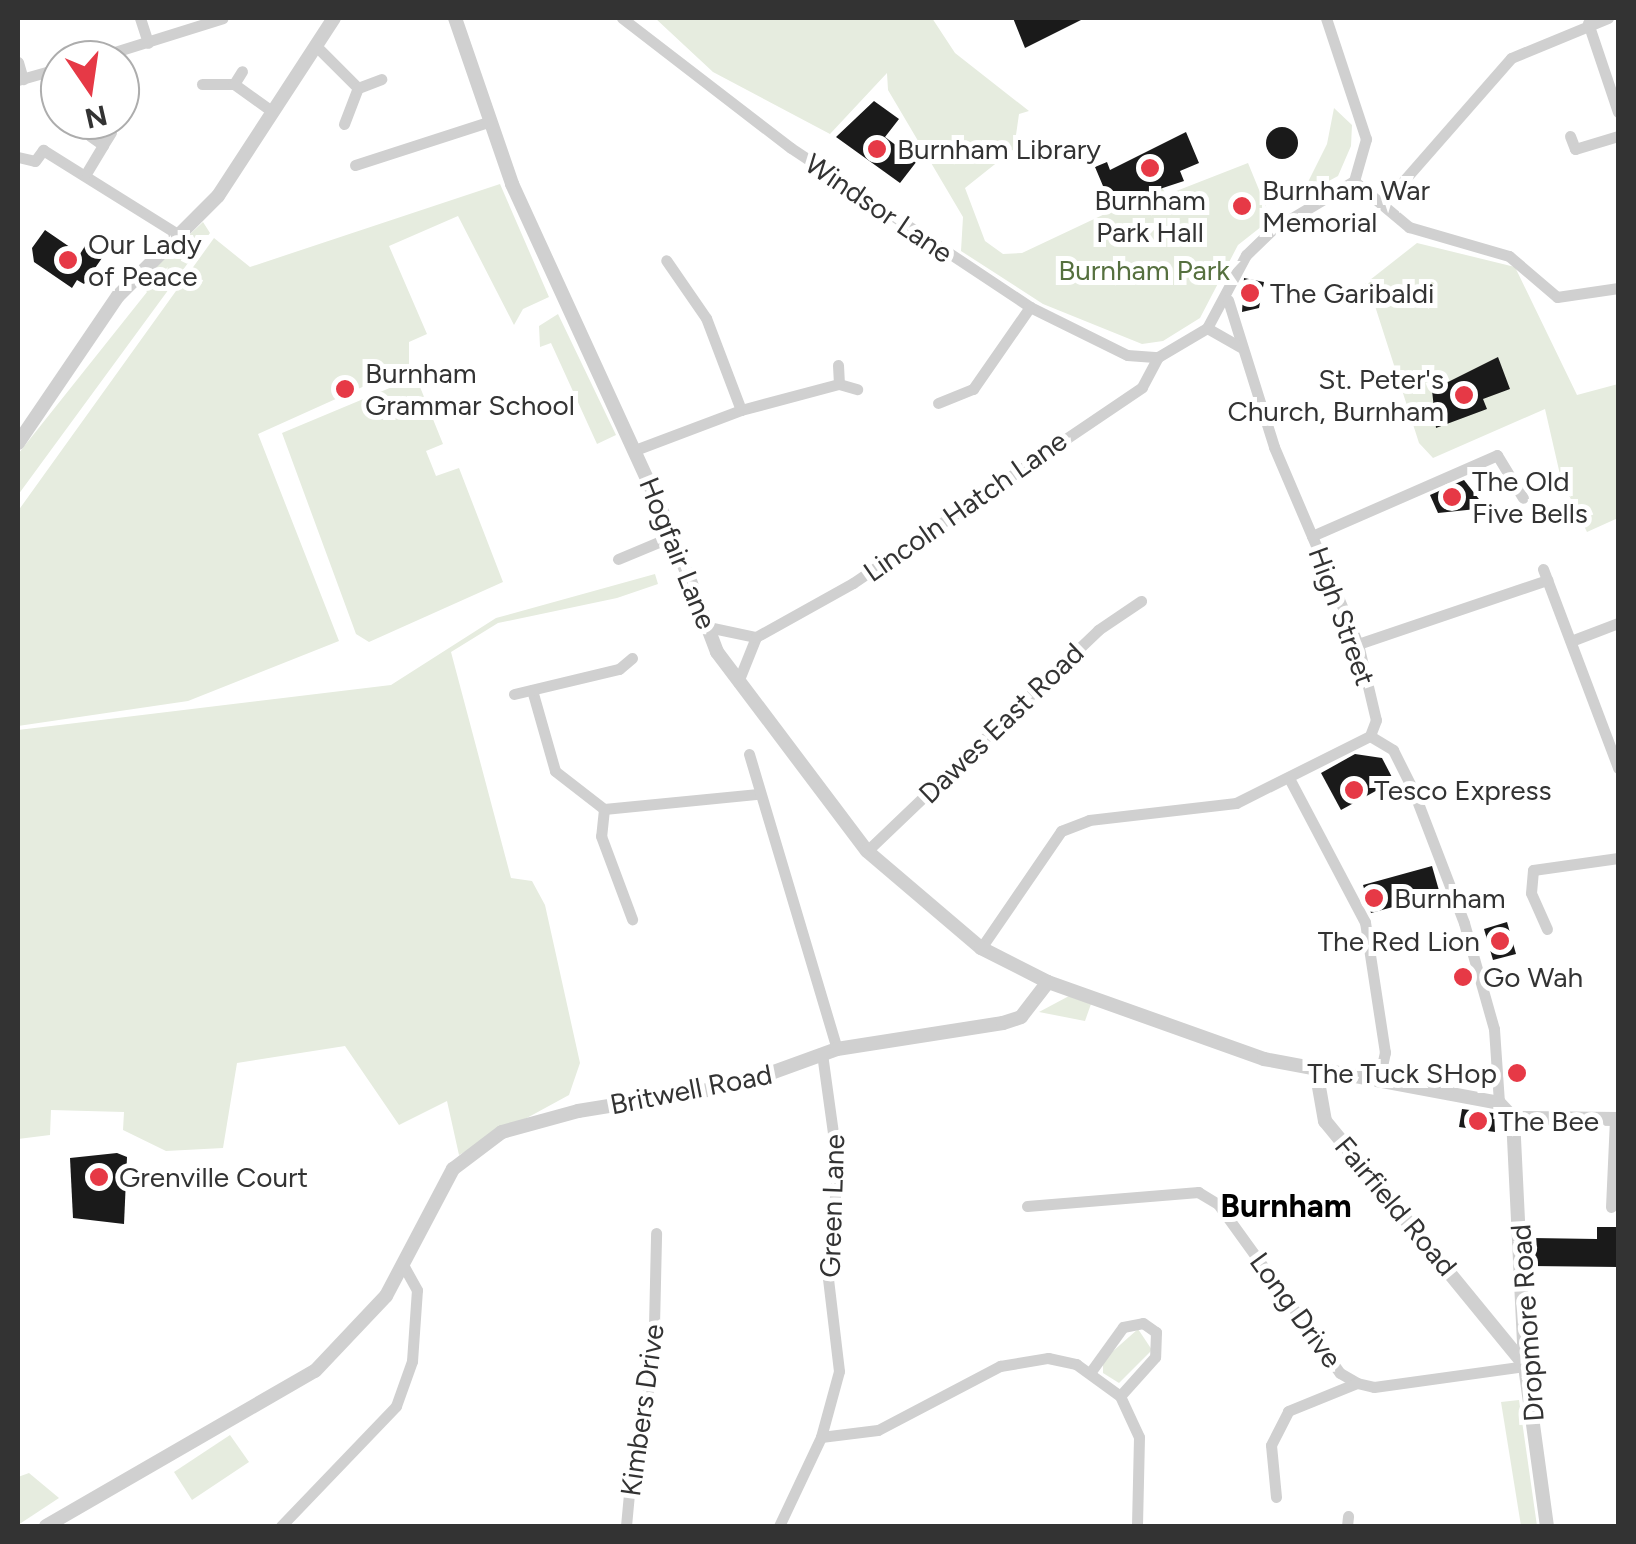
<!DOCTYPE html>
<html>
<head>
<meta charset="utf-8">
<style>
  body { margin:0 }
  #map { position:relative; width:1636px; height:1544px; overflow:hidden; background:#fff; font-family:Figtree,sans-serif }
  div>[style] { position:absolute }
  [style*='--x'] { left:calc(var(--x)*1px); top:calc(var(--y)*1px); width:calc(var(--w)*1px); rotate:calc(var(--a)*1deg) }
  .green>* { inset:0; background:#e6ecdf }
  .building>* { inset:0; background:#1a1a1a }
  .round { border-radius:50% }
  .minor>* { height:11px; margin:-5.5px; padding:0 5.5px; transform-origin:5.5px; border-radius:5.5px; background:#d0d0d0 }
  .tertiary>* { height:14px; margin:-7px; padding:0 7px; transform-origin:7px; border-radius:7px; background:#d0d0d0 }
  .dots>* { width:28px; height:28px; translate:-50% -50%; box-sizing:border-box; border:5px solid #fff; border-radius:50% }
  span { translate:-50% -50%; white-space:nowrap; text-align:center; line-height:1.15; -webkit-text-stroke:10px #fff; paint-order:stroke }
  .poi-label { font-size:28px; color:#333 }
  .left { translate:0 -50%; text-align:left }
  .right { translate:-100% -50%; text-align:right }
  .street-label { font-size:28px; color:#333 }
  .park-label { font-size:28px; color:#56703f }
  .quarter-label { font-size:32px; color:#000; font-weight:700 }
  .frame { position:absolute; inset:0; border:20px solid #333; pointer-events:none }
  .north { position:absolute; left:40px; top:40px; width:100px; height:100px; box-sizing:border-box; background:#fff; border:2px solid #adadad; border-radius:50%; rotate:167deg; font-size:28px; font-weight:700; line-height:40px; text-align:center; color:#333 }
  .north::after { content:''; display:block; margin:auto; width:35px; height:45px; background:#e63946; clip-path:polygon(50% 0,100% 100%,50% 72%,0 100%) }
</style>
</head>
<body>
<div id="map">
  <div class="green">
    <div style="clip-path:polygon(655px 18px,932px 18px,955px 53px,1029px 111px,1019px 114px,1014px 149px,965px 188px,985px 241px,1003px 254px,1022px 253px,1162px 187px,1166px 195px,1248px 163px,1271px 219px,1238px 245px,1200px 318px,1163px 341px,1142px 344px,1043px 304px,961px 251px,963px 217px,888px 90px,887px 73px,830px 134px,713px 72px)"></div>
    <div style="clip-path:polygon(1334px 108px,1352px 125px,1351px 146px,1338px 176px,1301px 196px,1327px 144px)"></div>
    <div style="clip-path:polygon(500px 184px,549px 297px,523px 309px,514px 325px,458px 216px,389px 246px,427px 334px,409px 342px,409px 366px,258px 434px,339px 641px,188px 701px,18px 726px,18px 511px,214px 238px,250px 267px)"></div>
    <div style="clip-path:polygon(203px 222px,210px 233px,18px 495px,18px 454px,147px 292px,139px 282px)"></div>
    <div style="clip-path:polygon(1417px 243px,1515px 267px,1577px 395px,1618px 384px,1618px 518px,1587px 532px,1561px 479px,1545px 409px,1433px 458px,1419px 443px,1375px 306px,1361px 287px)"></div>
    <div style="clip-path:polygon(558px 314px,616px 435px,597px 444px,551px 343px,540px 347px,539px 326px)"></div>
    <div style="clip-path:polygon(416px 377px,443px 444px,426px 451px,436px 476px,459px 468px,503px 582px,369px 642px,356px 634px,282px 433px)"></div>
    <div style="clip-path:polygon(655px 574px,658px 584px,617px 598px,498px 623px,451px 652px,511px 878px,532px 881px,545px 905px,580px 1063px,569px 1095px,459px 1155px,447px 1101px,399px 1125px,345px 1046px,237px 1063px,223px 1148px,166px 1151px,123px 1130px,124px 1112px,51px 1110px,50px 1135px,18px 1139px,18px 730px,391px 685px,496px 618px)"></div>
    <div style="clip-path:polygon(1069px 996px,1091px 1004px,1085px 1021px,1039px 1012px)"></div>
    <div style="clip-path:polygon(1138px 1329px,1152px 1350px,1119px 1383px,1103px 1373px,1103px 1360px)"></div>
    <div style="clip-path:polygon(1519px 1400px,1537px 1526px,1521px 1526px,1501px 1402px)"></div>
    <div style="clip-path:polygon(230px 1435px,249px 1462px,192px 1500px,174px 1472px)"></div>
    <div style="clip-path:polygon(29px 1473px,59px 1498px,18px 1525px,18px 1477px)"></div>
  </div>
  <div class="building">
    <div style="clip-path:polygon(1013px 18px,1085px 18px,1025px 48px)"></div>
    <div style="clip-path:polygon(874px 101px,899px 119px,885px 137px,917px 161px,900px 183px,836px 137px)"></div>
    <div class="round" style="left:1266px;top:127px;width:32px;height:32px"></div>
    <div style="clip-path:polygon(1186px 132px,1199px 163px,1180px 171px,1184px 181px,1111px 205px,1095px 167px,1107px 162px,1110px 170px)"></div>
    <div style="clip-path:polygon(45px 230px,80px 254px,85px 246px,102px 258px,84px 284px,77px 280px,72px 288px,34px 262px,32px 248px)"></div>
    <div style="clip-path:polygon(1244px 278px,1264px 282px,1259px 308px,1242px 312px)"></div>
    <div style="clip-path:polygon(1498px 357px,1510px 389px,1483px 399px,1487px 409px,1436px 428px,1432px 390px)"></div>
    <div style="clip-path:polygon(1464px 480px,1486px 508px,1438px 513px,1430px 495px)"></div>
    <div style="clip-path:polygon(1355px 754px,1382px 758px,1394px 781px,1341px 810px,1321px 773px)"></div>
    <div style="clip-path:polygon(1432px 866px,1440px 894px,1371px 913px,1363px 885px)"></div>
    <div style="clip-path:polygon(1507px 922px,1516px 954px,1493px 960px,1484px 929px)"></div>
    <div style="clip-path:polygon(1462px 1109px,1494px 1113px,1495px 1132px,1459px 1127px)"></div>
    <div style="clip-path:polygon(117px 1153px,127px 1157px,124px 1224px,73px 1218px,70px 1158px)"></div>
    <div style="clip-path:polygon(1597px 1227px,1618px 1227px,1618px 1267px,1532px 1266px,1532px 1238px,1597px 1239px)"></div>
  </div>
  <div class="minor">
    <div style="--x:140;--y:18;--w:26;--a:72"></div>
    <div style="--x:622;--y:18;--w:213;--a:37.6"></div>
    <div style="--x:791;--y:148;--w:287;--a:33.6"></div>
    <div style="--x:1030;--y:307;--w:108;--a:26.3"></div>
    <div style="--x:1127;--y:355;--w:31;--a:4"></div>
    <div style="--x:1158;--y:357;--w:57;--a:-30.6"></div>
    <div style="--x:1207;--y:328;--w:83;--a:-61.9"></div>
    <div style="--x:1246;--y:255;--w:36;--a:-44"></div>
    <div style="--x:1272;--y:230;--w:96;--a:-30.9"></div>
    <div style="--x:1354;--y:181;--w:44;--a:-74.1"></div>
    <div style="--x:1366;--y:139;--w:127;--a:-108.3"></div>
    <div style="--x:1588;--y:23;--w:94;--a:71.4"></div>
    <div style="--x:315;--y:45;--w:61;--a:45"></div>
    <div style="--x:89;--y:60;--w:140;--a:-17.4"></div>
    <div style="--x:18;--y:62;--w:18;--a:74"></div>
    <div style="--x:18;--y:80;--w:44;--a:-15.9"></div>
    <div style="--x:202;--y:84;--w:32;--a:0"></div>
    <div style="--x:234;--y:84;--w:15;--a:-58"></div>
    <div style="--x:234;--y:84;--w:48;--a:35.7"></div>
    <div style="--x:344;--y:124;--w:39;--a:-69"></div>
    <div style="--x:358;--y:88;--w:25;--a:-21"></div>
    <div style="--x:1570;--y:136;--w:14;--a:69"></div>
    <div style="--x:1575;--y:149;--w:45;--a:-16.8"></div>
    <div style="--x:103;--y:145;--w:15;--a:-58"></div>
    <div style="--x:18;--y:157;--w:17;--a:13"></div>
    <div style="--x:35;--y:161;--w:14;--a:-54"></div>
    <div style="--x:43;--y:150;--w:164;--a:32"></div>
    <div style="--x:355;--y:165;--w:143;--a:-17.9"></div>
    <div style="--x:87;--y:172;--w:31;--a:-59"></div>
    <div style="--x:103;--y:145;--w:16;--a:-145"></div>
    <div style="--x:1354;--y:181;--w:72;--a:39.9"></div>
    <div style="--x:1409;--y:227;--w:104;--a:16.2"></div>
    <div style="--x:1509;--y:256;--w:63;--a:40.5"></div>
    <div style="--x:1557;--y:297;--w:62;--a:-8.4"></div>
    <div style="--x:1385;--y:202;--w:191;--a:-48.8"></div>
    <div style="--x:1511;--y:58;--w:105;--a:-22.4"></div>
    <div style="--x:1228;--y:300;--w:154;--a:72.6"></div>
    <div style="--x:1274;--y:447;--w:214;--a:66.9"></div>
    <div style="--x:1358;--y:644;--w:78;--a:76.7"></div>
    <div style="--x:1376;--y:720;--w:17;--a:111"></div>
    <div style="--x:1370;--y:736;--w:27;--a:31"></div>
    <div style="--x:1393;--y:750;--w:45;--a:63.4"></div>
    <div style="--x:1413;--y:790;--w:142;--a:69"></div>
    <div style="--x:1464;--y:923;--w:110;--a:74.2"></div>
    <div style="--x:1494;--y:1029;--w:74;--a:86.1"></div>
    <div style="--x:1207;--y:328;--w:40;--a:29.7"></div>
    <div style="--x:838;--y:365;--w:19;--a:87"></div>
    <div style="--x:839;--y:384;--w:19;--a:16"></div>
    <div style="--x:938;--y:403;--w:38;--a:-22"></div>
    <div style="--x:973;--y:389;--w:100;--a:-55.2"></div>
    <div style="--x:741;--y:410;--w:101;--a:-14.9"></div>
    <div style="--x:635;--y:450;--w:113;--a:-20.7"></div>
    <div style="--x:741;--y:410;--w:98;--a:-110.8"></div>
    <div style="--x:706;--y:318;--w:70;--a:-124.6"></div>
    <div style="--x:1312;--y:536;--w:202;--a:-23.6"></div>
    <div style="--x:1497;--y:455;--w:50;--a:58.8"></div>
    <div style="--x:618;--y:559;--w:60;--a:-22.7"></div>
    <div style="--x:1543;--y:569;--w:213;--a:69.3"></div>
    <div style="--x:708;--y:627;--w:49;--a:11.8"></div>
    <div style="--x:1571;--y:641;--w:50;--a:-21"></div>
    <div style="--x:1358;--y:644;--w:200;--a:-18.7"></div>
    <div style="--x:738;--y:682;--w:48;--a:-68.2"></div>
    <div style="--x:756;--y:637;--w:111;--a:-29.1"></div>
    <div style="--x:853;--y:583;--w:349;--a:-34.1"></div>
    <div style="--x:1142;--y:387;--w:34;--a:-62"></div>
    <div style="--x:532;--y:690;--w:84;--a:74.1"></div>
    <div style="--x:555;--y:771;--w:62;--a:37.8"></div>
    <div style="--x:604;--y:809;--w:155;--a:-5.6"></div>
    <div style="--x:514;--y:694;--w:108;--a:-13.4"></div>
    <div style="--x:619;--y:669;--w:17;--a:-40"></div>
    <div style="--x:749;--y:754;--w:308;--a:73.4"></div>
    <div style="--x:1290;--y:780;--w:161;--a:62.2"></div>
    <div style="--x:1365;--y:922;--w:132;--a:81.3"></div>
    <div style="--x:1385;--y:1052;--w:30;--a:102"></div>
    <div style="--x:604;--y:809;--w:27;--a:96"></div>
    <div style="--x:601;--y:836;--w:89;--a:69.5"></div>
    <div style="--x:867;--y:851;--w:320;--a:-43.7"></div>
    <div style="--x:1098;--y:630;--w:52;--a:-34"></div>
    <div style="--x:1547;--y:929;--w:39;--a:-114"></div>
    <div style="--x:1531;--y:893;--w:23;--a:-85"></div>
    <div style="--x:1533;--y:870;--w:86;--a:-8"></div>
    <div style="--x:981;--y:948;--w:142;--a:-55.6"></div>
    <div style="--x:1061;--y:831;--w:30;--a:-21"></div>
    <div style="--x:1089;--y:820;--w:148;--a:-6.6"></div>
    <div style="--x:1236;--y:803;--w:150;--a:-26.6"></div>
    <div style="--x:1027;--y:1206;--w:172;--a:-4.7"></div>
    <div style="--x:1198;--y:1192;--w:23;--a:31"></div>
    <div style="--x:1218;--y:1204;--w:208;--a:54.2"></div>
    <div style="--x:1340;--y:1373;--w:20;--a:30"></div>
    <div style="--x:1357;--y:1383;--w:17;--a:13"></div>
    <div style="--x:1374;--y:1387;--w:152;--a:-7.9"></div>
    <div style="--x:1611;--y:1207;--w:88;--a:-87.4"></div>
    <div style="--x:1092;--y:1370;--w:53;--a:-54.2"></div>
    <div style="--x:1123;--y:1327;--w:20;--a:-11"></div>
    <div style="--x:1143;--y:1323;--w:16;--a:35"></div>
    <div style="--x:1156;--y:1332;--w:25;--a:92"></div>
    <div style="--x:1155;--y:1357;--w:52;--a:131.9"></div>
    <div style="--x:821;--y:1437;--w:57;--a:-7"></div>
    <div style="--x:878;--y:1430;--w:138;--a:-27.7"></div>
    <div style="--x:1000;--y:1366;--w:49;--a:-9.5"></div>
    <div style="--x:1048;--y:1358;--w:29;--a:12"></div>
    <div style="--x:1076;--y:1364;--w:54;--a:36"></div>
    <div style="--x:1120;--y:1396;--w:45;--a:65.1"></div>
    <div style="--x:1139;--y:1437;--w:89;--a:91.3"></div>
    <div style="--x:1276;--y:1497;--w:52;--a:-95.5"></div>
    <div style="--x:1271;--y:1445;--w:38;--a:-63"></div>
    <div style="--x:1288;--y:1411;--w:74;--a:-22.1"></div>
    <div style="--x:281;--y:1526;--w:166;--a:-46.2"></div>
    <div style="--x:396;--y:1406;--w:48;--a:-70.4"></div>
    <div style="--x:412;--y:1361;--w:71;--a:-86"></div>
    <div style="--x:417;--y:1290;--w:26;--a:-119"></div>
    <div style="--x:626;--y:1526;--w:75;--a:-84.7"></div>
    <div style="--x:633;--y:1451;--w:83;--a:-76.1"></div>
    <div style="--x:653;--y:1370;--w:137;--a:-88.7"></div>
    <div style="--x:779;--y:1526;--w:98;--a:-64.7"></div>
    <div style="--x:821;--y:1437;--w:68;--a:-74.7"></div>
    <div style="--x:839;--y:1371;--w:102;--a:-96.8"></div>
    <div style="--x:827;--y:1270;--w:102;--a:-83.8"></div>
    <div style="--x:838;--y:1169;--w:116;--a:-97.9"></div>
    <div style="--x:1347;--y:1526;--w:10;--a:-84"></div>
  </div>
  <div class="tertiary">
    <div style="--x:455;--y:18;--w:176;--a:71"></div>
    <div style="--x:512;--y:184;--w:387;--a:65.4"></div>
    <div style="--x:673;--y:536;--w:124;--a:69.2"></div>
    <div style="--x:717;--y:652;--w:249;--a:53"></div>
    <div style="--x:867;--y:851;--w:150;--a:40.4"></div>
    <div style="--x:981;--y:948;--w:75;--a:26.9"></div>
    <div style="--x:1048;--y:982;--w:229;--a:19.6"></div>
    <div style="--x:1264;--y:1059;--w:239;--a:10.6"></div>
    <div style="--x:1499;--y:1103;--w:21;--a:47"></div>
    <div style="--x:18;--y:443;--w:178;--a:-55.8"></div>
    <div style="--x:118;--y:296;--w:141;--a:-45"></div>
    <div style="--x:218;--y:196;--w:212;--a:-56.9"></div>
    <div style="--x:1316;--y:1070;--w:52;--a:80"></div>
    <div style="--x:1325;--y:1121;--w:315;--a:50.7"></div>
    <div style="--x:1513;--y:1118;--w:248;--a:87.2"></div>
    <div style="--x:1525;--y:1366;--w:162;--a:82.2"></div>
    <div style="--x:1513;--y:1118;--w:105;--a:0.5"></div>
    <div style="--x:46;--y:1526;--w:310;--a:-30"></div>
    <div style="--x:315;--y:1371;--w:103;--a:-46.6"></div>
    <div style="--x:386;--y:1296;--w:144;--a:-62.2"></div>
    <div style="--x:453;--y:1169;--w:61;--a:-37.1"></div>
    <div style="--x:502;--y:1132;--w:79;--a:-15.4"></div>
    <div style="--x:578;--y:1111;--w:162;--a:-9.2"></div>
    <div style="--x:738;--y:1085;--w:105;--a:-20"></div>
    <div style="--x:837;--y:1049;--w:168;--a:-8.9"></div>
    <div style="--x:1003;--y:1023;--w:19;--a:-18"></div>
    <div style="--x:1021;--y:1017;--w:44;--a:-52.4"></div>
  </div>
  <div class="dots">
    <div style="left:877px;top:149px;background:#e63946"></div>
    <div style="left:1150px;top:168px;background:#e63946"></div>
    <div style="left:1242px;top:206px;background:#e63946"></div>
    <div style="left:68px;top:260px;background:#e63946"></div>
    <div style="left:1250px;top:293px;background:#e63946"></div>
    <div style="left:345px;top:389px;background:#e63946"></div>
    <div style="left:1464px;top:395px;background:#e63946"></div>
    <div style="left:1452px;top:497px;background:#e63946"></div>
    <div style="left:1354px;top:790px;background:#e63946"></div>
    <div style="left:1374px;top:898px;background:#e63946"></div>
    <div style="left:1500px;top:941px;background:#e63946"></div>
    <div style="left:1463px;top:977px;background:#e63946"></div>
    <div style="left:1517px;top:1073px;background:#e63946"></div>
    <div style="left:1478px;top:1121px;background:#e63946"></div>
    <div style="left:99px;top:1177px;background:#e63946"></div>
  </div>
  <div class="poi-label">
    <span class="left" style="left:897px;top:149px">Burnham Library</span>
    <span class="left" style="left:1262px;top:206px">Burnham War<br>Memorial</span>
    <span style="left:1150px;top:216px">Burnham<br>Park Hall</span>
    <span class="left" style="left:88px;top:260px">Our Lady<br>of Peace</span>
    <span class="left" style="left:1270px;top:293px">The Garibaldi</span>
    <span class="left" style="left:365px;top:389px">Burnham<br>Grammar School</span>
    <span class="right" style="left:1444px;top:395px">St. Peter's<br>Church, Burnham</span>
    <span class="left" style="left:1472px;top:497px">The Old<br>Five Bells</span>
    <span class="left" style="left:1374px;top:790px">Tesco Express</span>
    <span class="left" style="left:1394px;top:898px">Burnham</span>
    <span class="right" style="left:1480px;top:941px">The Red Lion</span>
    <span class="left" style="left:1483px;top:977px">Go Wah</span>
    <span class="right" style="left:1497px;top:1073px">The Tuck SHop</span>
    <span class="left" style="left:1498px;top:1121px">The Bee</span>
    <span class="left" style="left:119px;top:1177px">Grenville Court</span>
  </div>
  <div class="street-label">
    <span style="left:879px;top:208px;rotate:34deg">Windsor Lane</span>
    <span style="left:965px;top:506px;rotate:-35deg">Lincoln Hatch Lane</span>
    <span style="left:678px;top:553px;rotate:68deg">Hogfair Lane</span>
    <span style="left:1342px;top:616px;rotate:70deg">High Street</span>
    <span style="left:1001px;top:723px;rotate:-44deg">Dawes East Road</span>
    <span style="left:691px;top:1089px;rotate:-11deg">Britwell Road</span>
    <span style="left:832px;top:1206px;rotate:-88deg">Green Lane</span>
    <span style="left:1396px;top:1206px;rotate:50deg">Fairfield Road</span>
    <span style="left:1296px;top:1310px;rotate:54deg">Long Drive</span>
    <span style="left:1527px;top:1323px;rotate:-94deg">Dropmore Road</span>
    <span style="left:642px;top:1410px;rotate:-82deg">Kimbers Drive</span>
  </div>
  <div class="park-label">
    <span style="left:1144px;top:270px">Burnham Park</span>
  </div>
  <div class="quarter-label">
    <span style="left:1286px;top:1206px">Burnham</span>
  </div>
  <div class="frame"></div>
  <div class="north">N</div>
</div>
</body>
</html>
